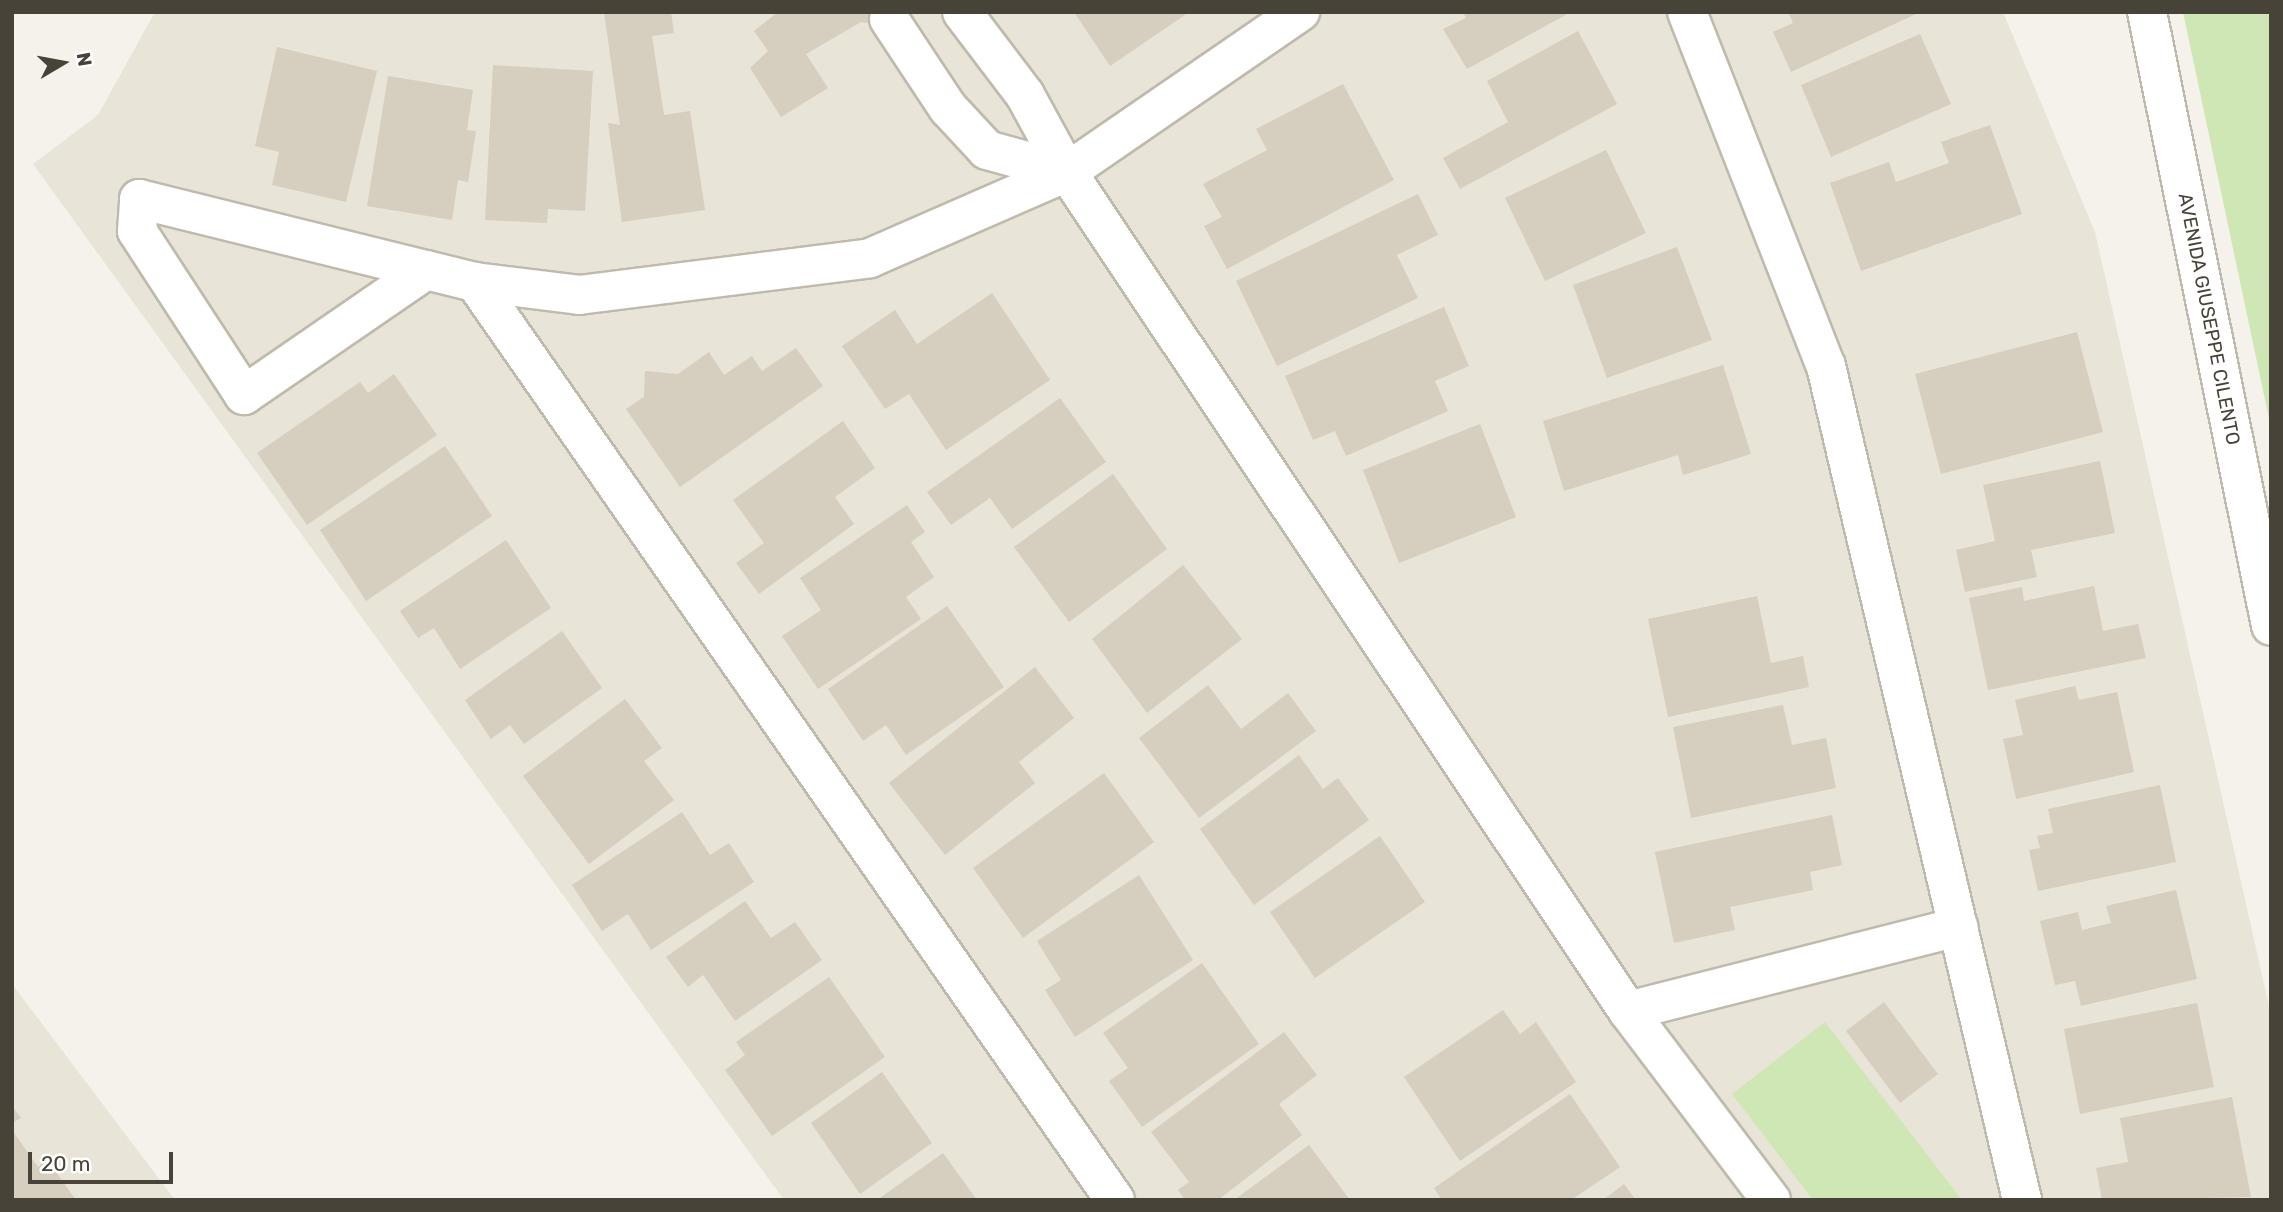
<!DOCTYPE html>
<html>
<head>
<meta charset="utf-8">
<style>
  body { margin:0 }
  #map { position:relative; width:2283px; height:1212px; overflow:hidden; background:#f4f2ea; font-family:Rubik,sans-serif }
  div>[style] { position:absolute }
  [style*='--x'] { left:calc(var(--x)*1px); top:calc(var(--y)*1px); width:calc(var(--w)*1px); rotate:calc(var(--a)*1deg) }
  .residential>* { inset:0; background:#e8e4d8 }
  .green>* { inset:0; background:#cee7b4 }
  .building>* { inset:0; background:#d6cebf }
  .roads { filter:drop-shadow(2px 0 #c0baac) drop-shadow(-2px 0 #c0baac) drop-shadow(0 2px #c0baac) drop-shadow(0 -2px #c0baac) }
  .minor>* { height:38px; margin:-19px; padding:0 19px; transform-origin:19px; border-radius:19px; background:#fff }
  span { translate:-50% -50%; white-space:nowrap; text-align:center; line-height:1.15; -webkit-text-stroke:6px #fff; paint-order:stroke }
  .street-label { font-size:19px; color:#484338 }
  .frame { position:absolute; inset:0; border:14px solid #484338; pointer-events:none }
  .north { position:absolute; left:28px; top:28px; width:70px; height:70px; -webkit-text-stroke:5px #fff; paint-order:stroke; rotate:80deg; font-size:19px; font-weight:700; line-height:28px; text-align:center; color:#484338 }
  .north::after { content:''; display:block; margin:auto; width:24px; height:32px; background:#484338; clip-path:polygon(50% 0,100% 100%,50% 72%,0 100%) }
  .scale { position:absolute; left:28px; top:1152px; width:145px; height:32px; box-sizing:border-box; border:4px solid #484338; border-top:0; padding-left:9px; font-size:21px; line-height:24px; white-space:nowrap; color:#484338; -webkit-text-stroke:5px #fff; paint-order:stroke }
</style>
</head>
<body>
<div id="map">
  <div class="residential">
    <div style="clip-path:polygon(155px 12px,2003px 12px,2095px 232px,2271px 1015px,2271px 1200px,784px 1200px,33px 164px,98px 115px)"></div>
    <div style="clip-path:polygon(12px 984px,175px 1200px,12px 1200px)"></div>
  </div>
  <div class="green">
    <div style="clip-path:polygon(2183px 12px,2271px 12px,2271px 428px)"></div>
    <div style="clip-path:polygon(1825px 1022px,1962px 1200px,1813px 1200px,1732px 1094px)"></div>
  </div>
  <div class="building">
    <div style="clip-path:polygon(604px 12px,671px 12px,674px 33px,652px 36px,664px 115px,690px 111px,705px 210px,622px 222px,608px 123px,620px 125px)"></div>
    <div style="clip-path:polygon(778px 12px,896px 12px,883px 25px,861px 22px,806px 54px,828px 88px,781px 117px,750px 68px,768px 51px,754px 31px)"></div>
    <div style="clip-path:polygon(1074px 12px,1183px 12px,1185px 15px,1110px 66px)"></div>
    <div style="clip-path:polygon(1463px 12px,1571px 12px,1467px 69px,1443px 29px,1466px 18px)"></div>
    <div style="clip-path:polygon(1788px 12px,1915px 12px,1916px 14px,1791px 72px,1773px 32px,1793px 23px)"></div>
    <div style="clip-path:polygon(1578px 31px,1617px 104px,1460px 189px,1443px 158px,1508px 122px,1487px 81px)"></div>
    <div style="clip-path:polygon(1920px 34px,1951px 104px,1831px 157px,1801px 85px)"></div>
    <div style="clip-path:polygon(277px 47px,377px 71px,346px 202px,272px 185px,279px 152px,255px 146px)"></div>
    <div style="clip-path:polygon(493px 65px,593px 71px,585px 211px,548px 209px,547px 223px,485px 220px)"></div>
    <div style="clip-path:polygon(388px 76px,473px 90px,467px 130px,476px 131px,468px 182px,458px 180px,452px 220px,367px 206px)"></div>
    <div style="clip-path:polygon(1343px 84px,1394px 180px,1227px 269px,1204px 226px,1222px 217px,1203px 184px,1267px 150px,1256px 129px)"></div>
    <div style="clip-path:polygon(1990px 125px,2022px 214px,1861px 271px,1830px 183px,1889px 162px,1896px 182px,1949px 163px,1941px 142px)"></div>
    <div style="clip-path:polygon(1606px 150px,1646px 233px,1545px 281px,1505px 198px)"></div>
    <div style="clip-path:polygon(1418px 194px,1438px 235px,1397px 255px,1418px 298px,1277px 366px,1236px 281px)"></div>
    <div style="clip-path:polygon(1677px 247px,1712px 340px,1607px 378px,1573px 285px)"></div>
    <div style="clip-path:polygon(992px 293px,1050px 380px,946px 450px,909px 394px,885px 409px,842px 346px,895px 310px,917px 344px)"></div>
    <div style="clip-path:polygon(1444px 307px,1469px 366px,1435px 381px,1448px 411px,1346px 456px,1335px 431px,1313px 440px,1285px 376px)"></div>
    <div style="clip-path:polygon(2077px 332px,2103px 432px,1941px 474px,1915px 374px)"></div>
    <div style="clip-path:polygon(796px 348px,823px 386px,680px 487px,626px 409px,644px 397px,645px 371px,678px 374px,709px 352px,724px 375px,752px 356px,762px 371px)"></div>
    <div style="clip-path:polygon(1723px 365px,1751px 454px,1683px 475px,1678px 455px,1564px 491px,1543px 421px)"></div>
    <div style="clip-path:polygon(394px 374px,437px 435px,307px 525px,257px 453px,360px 382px,368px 393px)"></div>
    <div style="clip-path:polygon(1060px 398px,1106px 462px,1012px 529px,990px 498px,951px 525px,927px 492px)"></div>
    <div style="clip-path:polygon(843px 421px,875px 468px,835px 497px,854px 524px,759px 594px,736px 563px,764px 543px,733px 500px)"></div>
    <div style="clip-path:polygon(1480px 424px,1516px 517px,1399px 563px,1363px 470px)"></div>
    <div style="clip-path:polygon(445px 446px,492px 516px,366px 601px,320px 530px)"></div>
    <div style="clip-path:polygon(2100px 461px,2115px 533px,2031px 550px,2037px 577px,1965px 592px,1956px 550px,1995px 541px,1983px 485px)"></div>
    <div style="clip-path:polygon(1113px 474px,1167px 549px,1069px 622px,1014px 547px)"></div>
    <div style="clip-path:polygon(907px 505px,925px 532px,911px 542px,934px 577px,906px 597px,921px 619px,818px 689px,782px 636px,821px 610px,800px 578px)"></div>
    <div style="clip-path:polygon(506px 540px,551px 608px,460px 669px,434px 628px,418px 638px,400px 611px)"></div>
    <div style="clip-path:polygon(1183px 565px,1242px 639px,1147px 713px,1092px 639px)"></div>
    <div style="clip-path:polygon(2094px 586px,2103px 631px,2138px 624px,2146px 658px,1988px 690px,1969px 598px,2022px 587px,2024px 601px)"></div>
    <div style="clip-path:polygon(1757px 596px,1771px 663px,1803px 656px,1809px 687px,1668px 717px,1648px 619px)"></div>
    <div style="clip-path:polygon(947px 606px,1004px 687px,906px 755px,886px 725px,863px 741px,828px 689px)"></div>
    <div style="clip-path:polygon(562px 631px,602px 688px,524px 744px,510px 725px,491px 739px,465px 700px)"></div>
    <div style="clip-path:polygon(1035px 667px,1074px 718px,1019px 762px,1035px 783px,945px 855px,889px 783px)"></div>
    <div style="clip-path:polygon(1208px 685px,1241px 729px,1288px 693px,1316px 731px,1199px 818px,1139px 738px)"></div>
    <div style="clip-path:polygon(2075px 686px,2079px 700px,2117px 692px,2134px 772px,2016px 799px,2003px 739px,2023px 735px,2015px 700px)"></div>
    <div style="clip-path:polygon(625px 699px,662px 748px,644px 761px,674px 800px,589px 864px,523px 776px)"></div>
    <div style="clip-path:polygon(1783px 705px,1792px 745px,1826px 738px,1836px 788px,1691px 818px,1673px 727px)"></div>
    <div style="clip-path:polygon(1299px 755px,1323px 789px,1338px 778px,1369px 820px,1254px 905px,1200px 829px)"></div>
    <div style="clip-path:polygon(1104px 773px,1154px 842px,1023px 938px,973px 868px)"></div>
    <div style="clip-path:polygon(2160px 785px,2176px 862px,2038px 891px,2029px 850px,2040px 848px,2037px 836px,2053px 833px,2048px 809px)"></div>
    <div style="clip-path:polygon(682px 812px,710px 855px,729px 843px,754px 882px,651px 950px,628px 914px,602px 931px,572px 885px)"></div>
    <div style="clip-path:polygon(1832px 815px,1842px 865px,1810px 872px,1813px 890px,1730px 907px,1735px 930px,1674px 943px,1655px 852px)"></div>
    <div style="clip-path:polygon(1380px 836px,1425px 902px,1315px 978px,1270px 912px)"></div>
    <div style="clip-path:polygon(1139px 875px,1193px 960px,1075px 1037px,1045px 990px,1061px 980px,1037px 941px)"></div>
    <div style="clip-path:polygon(2176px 890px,2197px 979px,2081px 1006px,2075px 981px,2055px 985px,2040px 921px,2078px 912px,2082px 930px,2111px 923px,2106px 906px)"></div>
    <div style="clip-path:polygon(745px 901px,771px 938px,795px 922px,822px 960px,735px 1021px,703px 975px,688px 987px,666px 957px)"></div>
    <div style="clip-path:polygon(1202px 963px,1259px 1044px,1142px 1127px,1109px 1081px,1128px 1068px,1103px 1033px)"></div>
    <div style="clip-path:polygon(829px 977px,885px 1057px,772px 1136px,725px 1070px,745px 1055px,736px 1042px)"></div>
    <div style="clip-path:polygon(1884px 1002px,1938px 1074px,1900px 1103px,1846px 1031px)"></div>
    <div style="clip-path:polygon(2197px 1003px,2214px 1087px,2080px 1114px,2064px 1029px)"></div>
    <div style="clip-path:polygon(1503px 1010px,1520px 1034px,1536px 1022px,1576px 1082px,1460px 1161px,1404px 1077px)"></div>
    <div style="clip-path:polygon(1284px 1032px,1317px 1075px,1279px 1104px,1302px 1135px,1218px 1200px,1185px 1200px,1178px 1190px,1189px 1182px,1151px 1132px)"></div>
    <div style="clip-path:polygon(882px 1072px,932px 1143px,860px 1194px,811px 1123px)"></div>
    <div style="clip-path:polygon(1570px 1094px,1620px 1167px,1571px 1200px,1442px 1200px,1434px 1188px)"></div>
    <div style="clip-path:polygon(2232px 1097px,2251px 1197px,2102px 1200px,2096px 1168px,2128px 1162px,2120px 1118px)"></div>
    <div style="clip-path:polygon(12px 1106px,21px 1118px,12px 1123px)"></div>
    <div style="clip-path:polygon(12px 1130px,38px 1167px,47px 1160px,76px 1200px,12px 1200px)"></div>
    <div style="clip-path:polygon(1309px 1145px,1350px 1200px,1234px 1200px)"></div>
    <div style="clip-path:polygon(943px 1153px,977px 1200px,877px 1200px)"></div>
    <div style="clip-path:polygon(1624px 1184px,1636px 1200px,1603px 1200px)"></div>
  </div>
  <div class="roads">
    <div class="minor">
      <div style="--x:962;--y:12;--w:104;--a:52.8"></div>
      <div style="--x:1025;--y:95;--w:88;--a:61.4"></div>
      <div style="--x:1067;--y:172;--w:1009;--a:56.23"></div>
      <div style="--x:1628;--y:1011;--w:237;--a:52.9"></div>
      <div style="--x:1687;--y:12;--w:380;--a:68.6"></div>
      <div style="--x:1826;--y:366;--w:857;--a:76.77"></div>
      <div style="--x:2147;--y:12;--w:626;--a:78.58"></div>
      <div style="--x:889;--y:19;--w:107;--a:56.5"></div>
      <div style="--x:948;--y:108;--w:57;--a:47.1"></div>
      <div style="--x:987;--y:150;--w:83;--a:15.4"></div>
      <div style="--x:426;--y:270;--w:221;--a:145.5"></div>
      <div style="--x:244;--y:395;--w:196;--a:-123.1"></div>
      <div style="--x:137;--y:231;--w:32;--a:-86"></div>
      <div style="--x:139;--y:199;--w:296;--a:13.9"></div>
      <div style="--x:426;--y:270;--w:50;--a:13.8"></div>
      <div style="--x:475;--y:282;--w:105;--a:7.1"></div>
      <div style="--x:579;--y:295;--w:293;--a:-7.2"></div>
      <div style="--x:870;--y:258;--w:215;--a:-23.6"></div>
      <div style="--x:1067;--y:172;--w:283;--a:-34.5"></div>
      <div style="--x:475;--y:282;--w:1119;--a:55.12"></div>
      <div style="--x:1628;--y:1011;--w:341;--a:-14.3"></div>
    </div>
  </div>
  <div class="street-label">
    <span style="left:2209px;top:319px;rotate:79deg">AVENIDA GIUSEPPE CILENTO</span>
  </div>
  <div class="frame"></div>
  <div class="north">N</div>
  <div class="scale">20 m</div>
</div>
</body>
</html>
